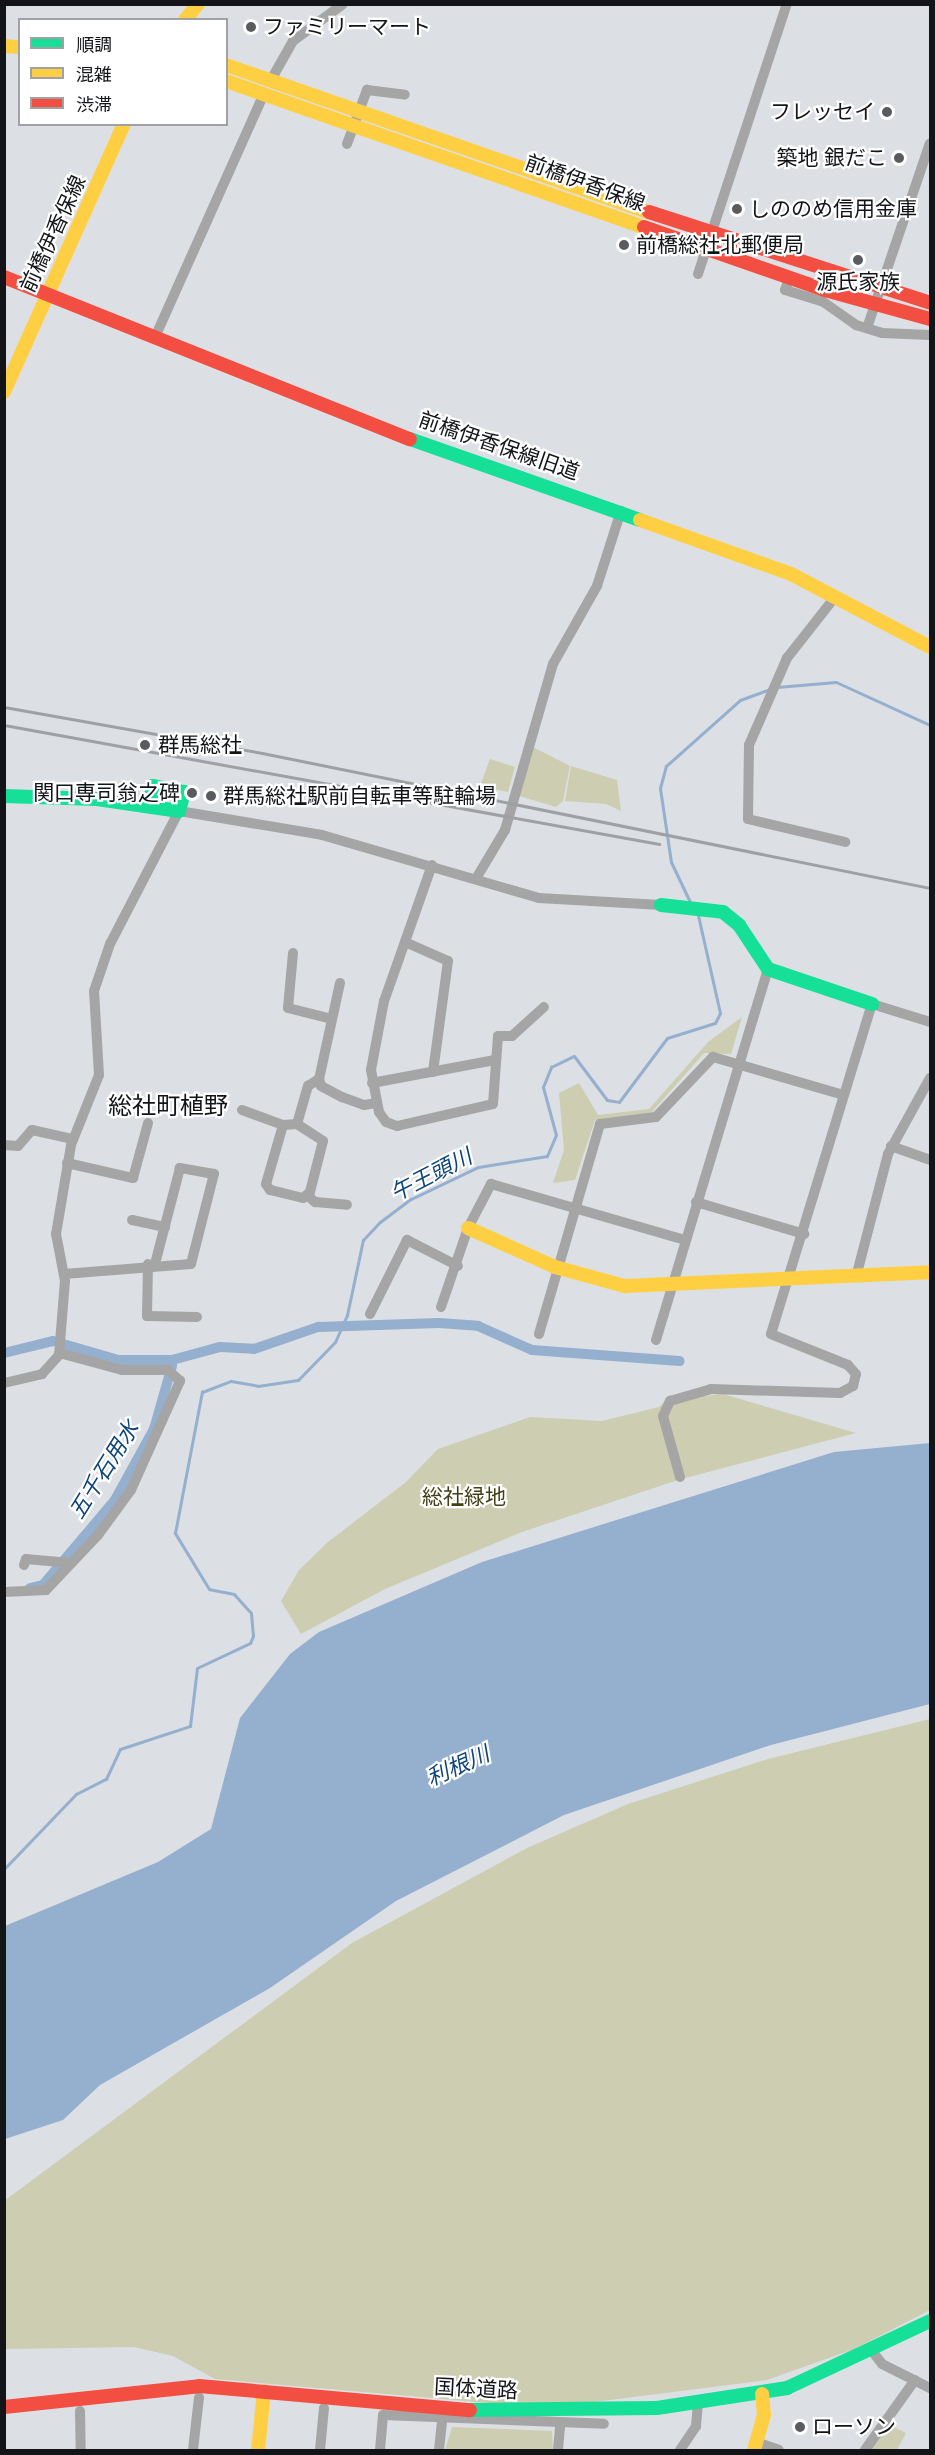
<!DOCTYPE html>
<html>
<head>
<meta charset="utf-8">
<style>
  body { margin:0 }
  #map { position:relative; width:935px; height:2455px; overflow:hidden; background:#dce0e4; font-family:"DM Sans","Noto Sans JP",sans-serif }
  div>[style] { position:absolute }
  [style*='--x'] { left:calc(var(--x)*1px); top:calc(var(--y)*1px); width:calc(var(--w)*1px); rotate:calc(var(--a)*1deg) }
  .green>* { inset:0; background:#cccdb1 }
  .water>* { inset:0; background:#95afce }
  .stream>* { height:3px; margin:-1.5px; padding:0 1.5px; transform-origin:1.5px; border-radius:1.5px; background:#95afce }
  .canal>* { height:10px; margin:-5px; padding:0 5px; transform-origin:5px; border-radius:5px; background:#95afce }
  .street>* { height:10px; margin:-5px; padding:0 5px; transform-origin:5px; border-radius:5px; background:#a5a5a5 }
  .fast>* { height:14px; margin:-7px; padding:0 7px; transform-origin:7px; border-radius:7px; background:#16e098 }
  .slow>* { height:14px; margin:-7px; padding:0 7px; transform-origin:7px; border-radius:7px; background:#ffcf43 }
  .jam>* { height:14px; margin:-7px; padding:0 7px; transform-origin:7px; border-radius:7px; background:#f24e42 }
  .rail>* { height:3px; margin:-1.5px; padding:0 1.5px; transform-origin:1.5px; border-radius:1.5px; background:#9fa0a3 }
  .dots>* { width:16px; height:16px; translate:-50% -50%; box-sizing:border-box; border:3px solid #fff; border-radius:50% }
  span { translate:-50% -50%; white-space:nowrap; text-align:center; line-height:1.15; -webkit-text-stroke:4.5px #fff; paint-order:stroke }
  .poi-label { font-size:21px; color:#121417 }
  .left { translate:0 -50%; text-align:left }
  .right { translate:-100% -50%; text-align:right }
  .street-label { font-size:21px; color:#121417 }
  .park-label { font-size:21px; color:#413f13 }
  .water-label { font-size:22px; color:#0e4479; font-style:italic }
  .quarter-label { font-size:24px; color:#121417 }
  .frame { position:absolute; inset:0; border:6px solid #121417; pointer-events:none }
  .legend { position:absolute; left:18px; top:18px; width:210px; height:108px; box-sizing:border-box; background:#fff; border:2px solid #a0a1a2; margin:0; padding:8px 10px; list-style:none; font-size:18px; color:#121417 }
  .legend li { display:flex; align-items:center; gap:12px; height:30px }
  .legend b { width:30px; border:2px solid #a0a1a2 }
</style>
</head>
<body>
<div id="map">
  <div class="green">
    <div style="clip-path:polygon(529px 745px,570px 766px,563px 801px,556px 807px,516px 795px)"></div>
    <div style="clip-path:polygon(490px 759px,515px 767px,508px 792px,480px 786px)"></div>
    <div style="clip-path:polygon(571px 766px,617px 780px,621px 811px,606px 804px,565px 801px)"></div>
    <div style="clip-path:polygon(742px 1017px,731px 1054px,704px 1053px,651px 1113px,595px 1120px,575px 1180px,553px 1183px,564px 1150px,559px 1093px,579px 1083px,598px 1115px,649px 1109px,708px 1042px)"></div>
    <div style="clip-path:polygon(723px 1394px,856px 1433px,678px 1480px,522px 1532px,385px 1589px,301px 1634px,281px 1601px,299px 1570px,328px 1542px,406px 1482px,438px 1449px,530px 1417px,602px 1421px,659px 1407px,666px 1400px)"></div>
    <div style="clip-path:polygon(930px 1719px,930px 2310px,854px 2349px,767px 2380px,578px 2404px,514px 2405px,215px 2379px,173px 2356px,134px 2347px,5px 2349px,4px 2201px,352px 1943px,527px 1848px,628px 1804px,768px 1759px)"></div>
    <div style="clip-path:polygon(888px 2424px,906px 2433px,897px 2450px,870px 2450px)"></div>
    <div style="clip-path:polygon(452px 2427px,552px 2431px,553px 2450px,445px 2450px)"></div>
  </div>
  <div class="water">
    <div style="clip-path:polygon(930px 1443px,930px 1704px,771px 1745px,564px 1815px,396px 1901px,270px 1988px,100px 2085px,63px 2120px,5px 2139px,5px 1926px,158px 1862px,211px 1829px,240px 1718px,290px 1654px,319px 1632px,482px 1562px,834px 1452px)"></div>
  </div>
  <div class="stream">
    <div style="--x:777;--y:687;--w:59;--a:-4.8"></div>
    <div style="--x:836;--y:682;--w:103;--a:24.6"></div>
    <div style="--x:690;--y:902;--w:44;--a:-115.4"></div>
    <div style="--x:671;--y:862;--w:75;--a:-98.5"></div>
    <div style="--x:660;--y:788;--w:23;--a:-75"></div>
    <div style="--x:666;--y:766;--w:99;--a:-41.7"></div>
    <div style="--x:740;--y:700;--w:33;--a:-20"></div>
    <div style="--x:4;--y:1869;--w:104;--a:-46.2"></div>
    <div style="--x:76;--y:1794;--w:34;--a:-27"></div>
    <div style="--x:106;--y:1779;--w:33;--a:-65"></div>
    <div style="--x:120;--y:1749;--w:74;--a:-18.2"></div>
    <div style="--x:190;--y:1726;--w:58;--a:-83.1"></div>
    <div style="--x:197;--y:1668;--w:59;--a:-25.3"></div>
    <div style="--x:250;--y:1643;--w:8;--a:-67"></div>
    <div style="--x:253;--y:1636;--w:23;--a:-95"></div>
    <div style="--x:251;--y:1613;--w:25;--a:-132"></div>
    <div style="--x:234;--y:1594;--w:25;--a:-169"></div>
    <div style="--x:209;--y:1589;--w:66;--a:-121.3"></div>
    <div style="--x:175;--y:1533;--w:144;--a:-79.2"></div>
    <div style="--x:202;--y:1392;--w:31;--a:-21"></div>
    <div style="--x:231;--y:1381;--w:27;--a:10"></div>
    <div style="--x:258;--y:1386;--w:40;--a:-8.5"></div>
    <div style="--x:298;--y:1380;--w:53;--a:-45.8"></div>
    <div style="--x:335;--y:1342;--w:30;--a:-66"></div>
    <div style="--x:347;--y:1315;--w:77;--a:-78"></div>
    <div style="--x:363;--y:1240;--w:25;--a:-47"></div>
    <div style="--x:380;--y:1222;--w:39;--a:-37"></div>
    <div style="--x:411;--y:1199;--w:74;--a:-25.5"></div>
    <div style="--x:478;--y:1167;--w:70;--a:-9.1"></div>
    <div style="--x:547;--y:1156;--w:23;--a:-67"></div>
    <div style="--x:556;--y:1135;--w:50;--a:-105.2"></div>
    <div style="--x:543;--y:1087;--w:22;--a:-68"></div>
    <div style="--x:551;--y:1067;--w:25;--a:-26"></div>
    <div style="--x:574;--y:1056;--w:55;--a:53.1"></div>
    <div style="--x:607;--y:1100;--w:12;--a:9"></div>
    <div style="--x:619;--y:1102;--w:80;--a:-53.1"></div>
    <div style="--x:667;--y:1038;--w:50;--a:-17.4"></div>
    <div style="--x:715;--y:1023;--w:11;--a:-63"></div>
    <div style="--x:720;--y:1013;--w:100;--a:-102.7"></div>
  </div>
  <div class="canal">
    <div style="--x:4;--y:1353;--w:50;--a:-13.8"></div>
    <div style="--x:53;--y:1341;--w:68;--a:16.3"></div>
    <div style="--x:118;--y:1360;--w:54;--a:0"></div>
    <div style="--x:172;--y:1360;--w:50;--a:-15.2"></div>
    <div style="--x:220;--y:1347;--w:34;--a:3"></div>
    <div style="--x:254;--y:1349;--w:68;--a:-19"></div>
    <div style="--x:318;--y:1327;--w:121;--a:-1.9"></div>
    <div style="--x:439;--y:1323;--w:39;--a:4"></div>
    <div style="--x:478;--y:1326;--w:59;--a:24"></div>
    <div style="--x:532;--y:1350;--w:148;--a:4.3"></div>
    <div style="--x:30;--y:1588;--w:13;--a:-13"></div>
    <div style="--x:43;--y:1585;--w:111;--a:-49.7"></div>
    <div style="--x:115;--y:1500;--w:81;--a:-61.2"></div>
    <div style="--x:154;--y:1429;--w:66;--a:-74.1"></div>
  </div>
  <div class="street">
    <div style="--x:271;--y:80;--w:45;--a:-60.6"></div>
    <div style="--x:293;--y:41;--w:62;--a:-36.5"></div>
    <div style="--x:347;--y:144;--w:58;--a:-69.7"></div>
    <div style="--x:367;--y:90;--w:38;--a:7"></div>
    <div style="--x:698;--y:274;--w:284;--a:-71.8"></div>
    <div style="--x:790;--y:277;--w:14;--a:111"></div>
    <div style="--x:785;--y:290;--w:39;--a:17"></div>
    <div style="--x:822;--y:301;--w:42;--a:35.2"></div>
    <div style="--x:856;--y:325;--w:27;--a:17"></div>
    <div style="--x:882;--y:333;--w:48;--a:2.4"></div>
    <div style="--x:867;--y:328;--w:195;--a:-71.2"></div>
    <div style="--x:156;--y:335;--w:265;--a:-65.9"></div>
    <div style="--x:835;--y:597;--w:78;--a:128.2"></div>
    <div style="--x:787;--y:658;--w:95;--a:113.6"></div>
    <div style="--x:749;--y:745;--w:74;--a:90.8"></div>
    <div style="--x:748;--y:819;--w:100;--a:13.3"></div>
    <div style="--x:432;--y:865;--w:144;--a:109.4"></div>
    <div style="--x:384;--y:1001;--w:70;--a:100.7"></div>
    <div style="--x:371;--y:1070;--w:43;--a:79.2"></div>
    <div style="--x:379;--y:1112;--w:12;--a:55"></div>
    <div style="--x:386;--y:1122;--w:12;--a:20"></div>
    <div style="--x:397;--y:1126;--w:98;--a:-12.9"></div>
    <div style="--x:493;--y:1104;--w:68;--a:-85.8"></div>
    <div style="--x:498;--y:1036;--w:14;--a:0"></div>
    <div style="--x:512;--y:1036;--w:43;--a:-42.2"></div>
    <div style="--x:477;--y:877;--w:55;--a:-59.2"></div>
    <div style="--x:505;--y:830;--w:173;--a:-73.9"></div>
    <div style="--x:553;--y:664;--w:90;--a:-60.6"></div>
    <div style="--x:597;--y:586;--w:79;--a:-72.3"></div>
    <div style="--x:405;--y:942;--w:47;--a:23.8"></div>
    <div style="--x:448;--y:961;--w:112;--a:97.7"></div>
    <div style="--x:293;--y:953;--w:55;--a:95.2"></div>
    <div style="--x:288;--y:1008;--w:45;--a:14"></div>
    <div style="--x:340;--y:983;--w:98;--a:102.3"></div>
    <div style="--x:319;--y:1079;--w:7;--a:74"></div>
    <div style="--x:321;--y:1086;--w:24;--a:28"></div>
    <div style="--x:342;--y:1097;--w:23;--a:20"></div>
    <div style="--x:364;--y:1105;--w:12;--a:-9"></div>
    <div style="--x:372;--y:1083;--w:125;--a:-10.6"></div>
    <div style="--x:242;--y:1110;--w:44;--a:20.1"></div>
    <div style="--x:297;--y:1124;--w:31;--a:33"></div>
    <div style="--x:323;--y:1141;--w:53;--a:104.3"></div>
    <div style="--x:310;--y:1192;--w:9;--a:139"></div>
    <div style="--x:303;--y:1198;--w:34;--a:-166"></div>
    <div style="--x:270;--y:1190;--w:7;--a:-124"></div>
    <div style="--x:266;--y:1184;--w:61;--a:-73.9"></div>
    <div style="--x:283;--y:1125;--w:14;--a:-4"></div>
    <div style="--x:297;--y:1124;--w:40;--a:-74"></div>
    <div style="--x:308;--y:1086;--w:13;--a:-32"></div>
    <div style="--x:4;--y:1145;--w:14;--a:4"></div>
    <div style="--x:18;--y:1146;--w:21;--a:-49"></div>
    <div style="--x:32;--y:1130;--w:42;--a:12.4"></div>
    <div style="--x:891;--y:1146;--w:41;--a:19.7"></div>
    <div style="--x:67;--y:1163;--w:68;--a:12.8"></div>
    <div style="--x:133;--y:1178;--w:57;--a:-74.7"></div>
    <div style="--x:307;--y:1195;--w:11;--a:41"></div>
    <div style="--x:315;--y:1202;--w:32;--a:5"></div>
    <div style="--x:696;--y:1202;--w:113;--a:16.5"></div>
    <div style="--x:132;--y:1220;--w:34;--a:12"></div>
    <div style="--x:148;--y:1264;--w:52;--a:91.1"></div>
    <div style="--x:147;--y:1316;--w:50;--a:1.1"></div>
    <div style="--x:64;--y:1274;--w:127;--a:-4.5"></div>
    <div style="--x:191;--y:1264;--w:93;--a:-75.7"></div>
    <div style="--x:214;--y:1174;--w:35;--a:-170"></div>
    <div style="--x:180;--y:1168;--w:99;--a:104.6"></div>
    <div style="--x:856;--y:1277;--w:127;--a:-75.4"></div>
    <div style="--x:888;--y:1154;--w:87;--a:-61.1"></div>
    <div style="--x:441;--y:1307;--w:83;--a:-71.1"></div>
    <div style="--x:468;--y:1228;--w:50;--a:-62.4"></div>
    <div style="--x:491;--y:1184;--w:202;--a:16.1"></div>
    <div style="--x:370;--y:1314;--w:83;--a:-63.4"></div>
    <div style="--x:407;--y:1240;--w:57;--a:27"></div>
    <div style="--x:539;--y:1334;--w:219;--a:-73.8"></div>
    <div style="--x:600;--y:1124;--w:56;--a:-7.1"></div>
    <div style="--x:656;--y:1117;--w:83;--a:-46.5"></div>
    <div style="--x:713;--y:1057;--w:136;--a:16.2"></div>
    <div style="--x:656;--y:1340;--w:388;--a:-73.2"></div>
    <div style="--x:4;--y:1383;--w:39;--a:-13"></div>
    <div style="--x:42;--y:1374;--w:25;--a:-48"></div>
    <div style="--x:59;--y:1355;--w:74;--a:-85.4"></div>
    <div style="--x:65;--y:1281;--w:48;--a:-100.8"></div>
    <div style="--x:56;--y:1234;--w:90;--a:-80.4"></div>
    <div style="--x:71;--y:1145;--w:75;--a:-68.2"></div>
    <div style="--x:99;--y:1075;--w:84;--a:-93.4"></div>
    <div style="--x:94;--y:991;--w:50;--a:-71.2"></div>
    <div style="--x:110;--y:944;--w:150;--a:-62.6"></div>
    <div style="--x:179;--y:811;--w:145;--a:9.5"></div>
    <div style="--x:322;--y:835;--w:226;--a:16.2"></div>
    <div style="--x:539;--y:898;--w:122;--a:3.3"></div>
    <div style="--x:680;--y:1477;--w:63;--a:-105.6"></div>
    <div style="--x:663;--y:1416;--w:17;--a:-65"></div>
    <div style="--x:670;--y:1401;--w:43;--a:-16.3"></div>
    <div style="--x:711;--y:1389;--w:129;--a:1.8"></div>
    <div style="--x:840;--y:1393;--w:15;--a:-28"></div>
    <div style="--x:853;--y:1386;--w:12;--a:-76"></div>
    <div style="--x:856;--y:1374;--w:12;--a:-132"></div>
    <div style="--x:848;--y:1365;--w:83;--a:-158.1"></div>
    <div style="--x:771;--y:1334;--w:345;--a:-73"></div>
    <div style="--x:872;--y:1004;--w:61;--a:17.2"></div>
    <div style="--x:24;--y:1565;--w:6;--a:-72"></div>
    <div style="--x:26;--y:1559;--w:45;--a:5.1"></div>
    <div style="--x:4;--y:1592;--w:42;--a:-2.7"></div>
    <div style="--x:46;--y:1590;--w:76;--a:-46.6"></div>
    <div style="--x:98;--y:1535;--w:56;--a:-53.7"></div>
    <div style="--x:131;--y:1490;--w:120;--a:-65.8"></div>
    <div style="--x:180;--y:1381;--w:16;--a:-137"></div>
    <div style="--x:168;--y:1370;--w:46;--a:180"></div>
    <div style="--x:122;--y:1370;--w:64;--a:-164.7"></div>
    <div style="--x:872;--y:2351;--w:16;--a:52"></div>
    <div style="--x:882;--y:2364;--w:54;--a:26.6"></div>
    <div style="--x:80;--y:2411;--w:39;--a:89"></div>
    <div style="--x:756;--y:2442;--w:24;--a:19"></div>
    <div style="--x:193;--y:2450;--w:53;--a:-83.5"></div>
    <div style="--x:320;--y:2450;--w:42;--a:-84.6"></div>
    <div style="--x:380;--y:2450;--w:35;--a:-85"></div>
    <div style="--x:383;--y:2415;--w:221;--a:2.3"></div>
    <div style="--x:439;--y:2450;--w:30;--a:-84"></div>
    <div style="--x:558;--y:2450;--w:25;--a:-85"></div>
    <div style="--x:680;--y:2450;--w:29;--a:-56"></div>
    <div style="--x:696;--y:2426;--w:22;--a:-85"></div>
    <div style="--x:865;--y:2450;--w:86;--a:-54.5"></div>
  </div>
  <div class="fast">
    <div style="--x:410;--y:439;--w:244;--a:19.4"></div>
    <div style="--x:4;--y:796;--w:93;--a:1.8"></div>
    <div style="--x:97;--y:799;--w:83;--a:8.3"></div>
    <div style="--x:179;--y:811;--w:20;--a:-75"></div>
    <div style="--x:184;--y:792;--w:32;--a:-169"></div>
    <div style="--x:153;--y:786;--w:20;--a:101"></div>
    <div style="--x:661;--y:905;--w:62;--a:6.4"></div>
    <div style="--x:723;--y:912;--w:21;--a:39"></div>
    <div style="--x:739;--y:925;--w:53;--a:56.6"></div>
    <div style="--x:768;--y:969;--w:110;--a:18.6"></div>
    <div style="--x:470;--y:2410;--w:187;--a:-0.6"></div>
    <div style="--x:657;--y:2408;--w:132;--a:-8.7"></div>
    <div style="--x:787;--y:2388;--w:158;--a:-25.1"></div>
  </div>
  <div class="slow">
    <div style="--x:185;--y:20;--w:21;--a:-51"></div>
    <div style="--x:4;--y:46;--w:16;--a:4"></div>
    <div style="--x:226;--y:65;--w:448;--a:19.2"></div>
    <div style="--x:226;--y:81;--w:443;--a:19.3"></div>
    <div style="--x:4;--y:392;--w:294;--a:-65.9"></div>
    <div style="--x:640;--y:520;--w:160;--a:19.7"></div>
    <div style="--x:791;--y:574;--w:157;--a:27.7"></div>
    <div style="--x:468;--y:1228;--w:95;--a:24.1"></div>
    <div style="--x:555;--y:1267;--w:73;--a:15.2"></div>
    <div style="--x:625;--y:1286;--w:305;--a:-2.6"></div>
    <div style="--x:258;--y:2450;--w:59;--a:-84.2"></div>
    <div style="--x:754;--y:2450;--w:36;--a:-74"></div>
    <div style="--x:764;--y:2415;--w:21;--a:-95"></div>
  </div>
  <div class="jam">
    <div style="--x:649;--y:212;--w:295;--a:17.9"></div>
    <div style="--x:644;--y:227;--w:192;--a:19.2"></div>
    <div style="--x:825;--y:290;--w:109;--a:15.4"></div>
    <div style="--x:4;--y:277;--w:437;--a:21.8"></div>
    <div style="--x:4;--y:2407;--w:196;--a:-6.1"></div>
    <div style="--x:199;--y:2386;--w:272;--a:5.1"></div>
  </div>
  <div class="rail">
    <div style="--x:4;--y:707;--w:262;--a:10.1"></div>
    <div style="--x:262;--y:753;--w:682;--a:11.43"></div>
    <div style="--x:4;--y:725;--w:666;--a:10.3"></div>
  </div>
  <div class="dots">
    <div style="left:251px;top:27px;background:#595b5f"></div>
    <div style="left:887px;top:112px;background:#595b5f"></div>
    <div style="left:899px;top:158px;background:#595b5f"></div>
    <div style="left:737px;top:209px;background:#595b5f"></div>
    <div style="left:624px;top:245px;background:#595b5f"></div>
    <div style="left:858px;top:260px;background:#595b5f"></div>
    <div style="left:145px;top:745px;background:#595b5f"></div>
    <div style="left:192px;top:793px;background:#595b5f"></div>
    <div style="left:211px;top:796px;background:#595b5f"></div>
    <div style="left:800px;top:2427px;background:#595b5f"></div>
  </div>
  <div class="poi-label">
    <span class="left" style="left:263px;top:27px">ファミリーマート</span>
    <span class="right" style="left:875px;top:112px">フレッセイ</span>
    <span class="right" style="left:887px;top:158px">築地 銀だこ</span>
    <span class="left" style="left:749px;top:209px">しののめ信用金庫</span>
    <span class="left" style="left:636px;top:245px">前橋総社北郵便局</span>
    <span style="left:858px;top:282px">源氏家族</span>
    <span class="left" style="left:158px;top:745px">群馬総社</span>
    <span class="right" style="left:180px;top:793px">関口専司翁之碑</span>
    <span class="left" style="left:223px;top:796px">群馬総社駅前自転車等駐輪場</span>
    <span class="left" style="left:812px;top:2427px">ローソン</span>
  </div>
  <div class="street-label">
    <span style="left:585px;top:183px;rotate:20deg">前橋伊香保線</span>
    <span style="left:53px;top:234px;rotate:-65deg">前橋伊香保線</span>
    <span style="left:499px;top:446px;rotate:19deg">前橋伊香保線旧道</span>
    <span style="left:476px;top:2389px;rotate:3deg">国体道路</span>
  </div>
  <div class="park-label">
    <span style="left:464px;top:1497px">総社緑地</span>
  </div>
  <div class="water-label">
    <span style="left:431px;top:1175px;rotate:-27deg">午王頭川</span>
    <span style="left:104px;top:1470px;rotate:-58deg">五千石用水</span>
    <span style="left:458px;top:1766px;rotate:-24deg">利根川</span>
  </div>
  <div class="quarter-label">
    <span style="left:168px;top:1106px">総社町植野</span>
  </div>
  <div class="frame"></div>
  <ul class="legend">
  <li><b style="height:8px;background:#16e098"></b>順調</li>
  <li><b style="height:8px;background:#ffcf43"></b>混雑</li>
  <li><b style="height:8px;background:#f24e42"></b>渋滞</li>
  </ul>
</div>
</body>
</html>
